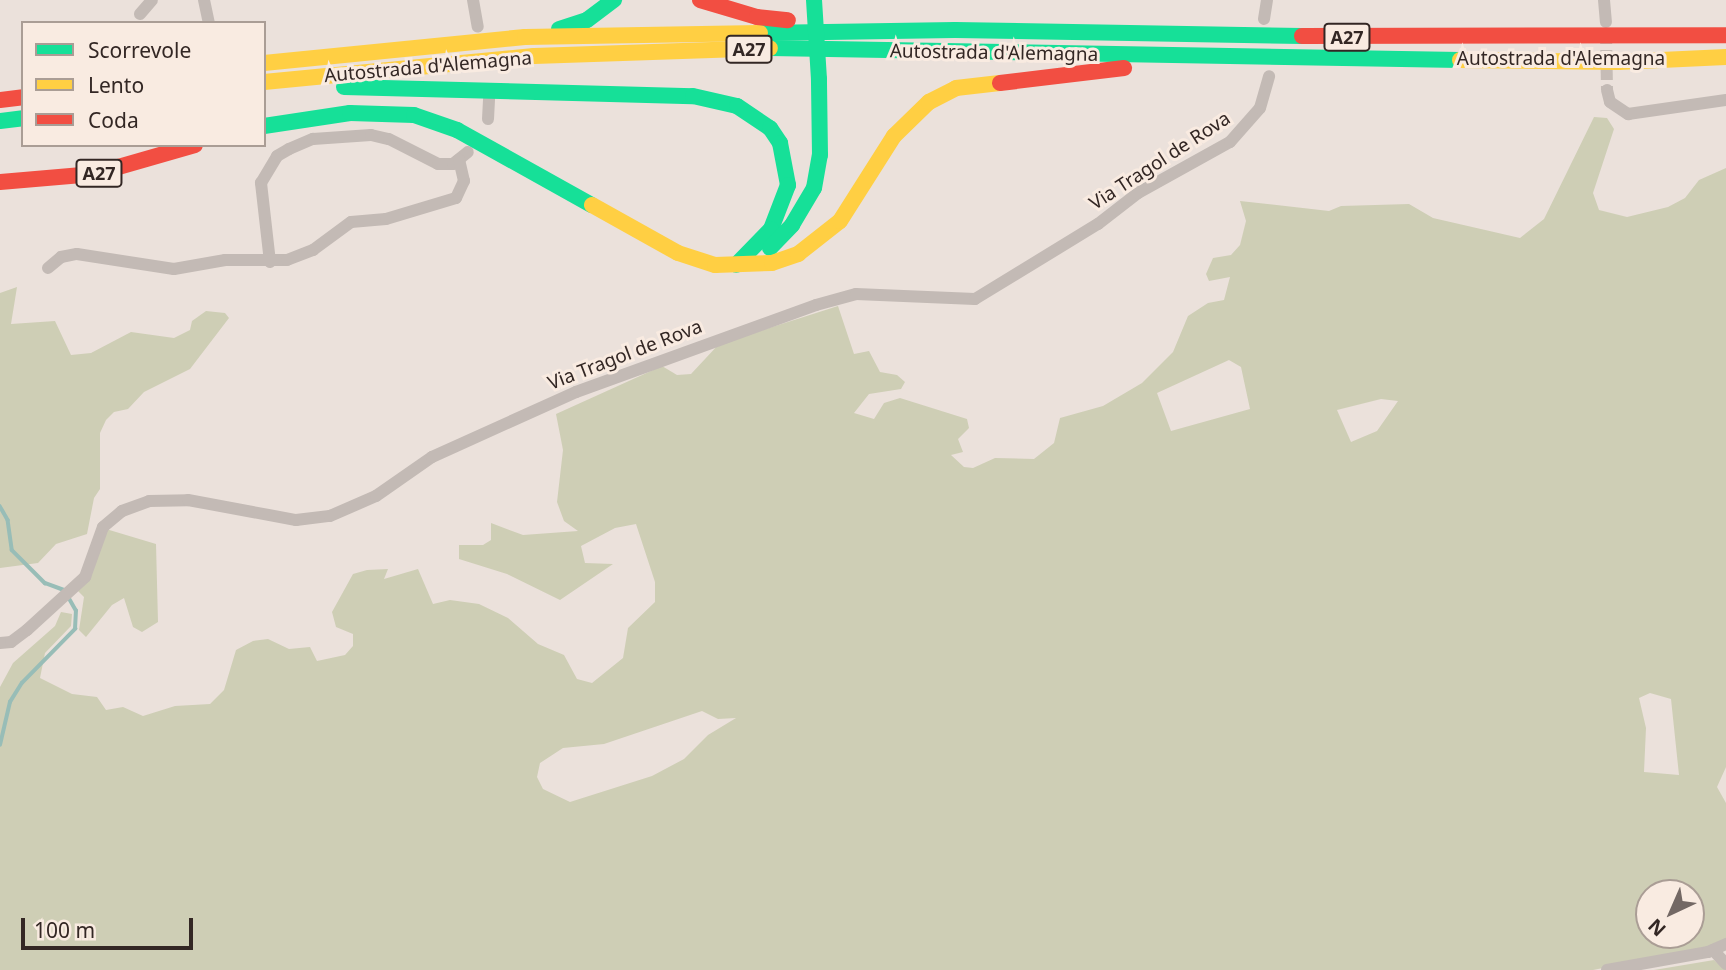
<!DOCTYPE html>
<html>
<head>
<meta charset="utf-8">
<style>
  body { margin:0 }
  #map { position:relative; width:1726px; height:970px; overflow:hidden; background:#ebe1db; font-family:"Noto Sans",sans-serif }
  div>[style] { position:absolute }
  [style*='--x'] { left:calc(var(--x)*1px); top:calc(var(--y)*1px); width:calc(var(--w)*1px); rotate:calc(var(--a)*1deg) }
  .green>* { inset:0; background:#ceceb5 }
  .stream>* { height:3.5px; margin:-1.75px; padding:0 1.75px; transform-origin:1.75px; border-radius:1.75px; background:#98bdb7 }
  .street-tunnel>* { height:12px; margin-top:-6px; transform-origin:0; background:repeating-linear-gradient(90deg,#c6bcb6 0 12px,transparent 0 18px) }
  .street>* { height:12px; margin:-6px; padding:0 6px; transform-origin:6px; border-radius:6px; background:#c3bab5 }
  .fast>* { height:16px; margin:-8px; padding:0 8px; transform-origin:8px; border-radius:8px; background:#16e098 }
  .slow>* { height:16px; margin:-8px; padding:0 8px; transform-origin:8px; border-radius:8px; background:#ffcf43 }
  .jam>* { height:16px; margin:-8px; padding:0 8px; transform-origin:8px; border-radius:8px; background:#f24e42 }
  .fast-bridge>* { height:16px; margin:-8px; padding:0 8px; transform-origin:8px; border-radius:8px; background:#16e098 }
  span { translate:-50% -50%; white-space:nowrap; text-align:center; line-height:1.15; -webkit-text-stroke:6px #f9ebe1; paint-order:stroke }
  .shield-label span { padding:2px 5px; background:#f9ebe1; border:2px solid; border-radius:5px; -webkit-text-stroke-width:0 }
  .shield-label { font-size:18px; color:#332724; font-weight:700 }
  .street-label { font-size:19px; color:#332724 }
  .legend { position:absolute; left:21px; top:21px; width:245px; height:126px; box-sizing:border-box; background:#f9ebe1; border:2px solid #aa9d95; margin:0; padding:9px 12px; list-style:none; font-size:21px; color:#332724 }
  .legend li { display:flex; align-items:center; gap:14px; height:35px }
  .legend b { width:35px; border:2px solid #aa9d95 }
  .north { position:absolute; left:1635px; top:879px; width:70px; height:70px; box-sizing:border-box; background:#f9ebe1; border:2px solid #aa9d95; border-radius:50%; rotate:224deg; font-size:19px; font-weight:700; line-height:28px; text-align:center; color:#332724 }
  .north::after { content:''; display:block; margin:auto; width:24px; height:32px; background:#736864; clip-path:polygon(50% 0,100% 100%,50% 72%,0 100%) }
  .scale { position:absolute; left:21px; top:918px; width:172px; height:32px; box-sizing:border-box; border:4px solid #332724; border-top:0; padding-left:9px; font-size:21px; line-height:24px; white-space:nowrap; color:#332724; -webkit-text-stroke:5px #f9ebe1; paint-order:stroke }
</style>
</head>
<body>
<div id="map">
  <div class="green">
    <div style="clip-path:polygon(evenodd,1594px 117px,1607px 118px,1614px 129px,1593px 193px,1599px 210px,1627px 217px,1668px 207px,1685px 198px,1699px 180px,1726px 168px,1726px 767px,1717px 787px,1726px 803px,1726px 939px,1714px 946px,1593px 970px,0 970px,0 687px,13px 663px,55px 626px,61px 612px,72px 614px,71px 626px,45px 653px,40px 678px,72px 694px,97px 697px,106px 710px,123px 707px,143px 716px,175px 706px,210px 704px,224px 690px,236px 650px,253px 641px,268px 639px,289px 649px,310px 647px,317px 661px,345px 655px,353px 646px,353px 634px,336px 627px,332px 612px,353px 574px,367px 570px,388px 569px,384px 579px,418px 569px,433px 604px,450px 600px,479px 604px,508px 618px,538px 644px,564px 655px,577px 679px,592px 683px,623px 658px,628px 628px,655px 602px,655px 582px,636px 524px,615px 528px,581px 546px,585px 563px,613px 564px,560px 600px,507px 574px,459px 559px,459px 545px,483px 545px,491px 540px,491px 523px,523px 535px,578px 531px,564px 521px,557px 502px,563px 450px,556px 414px,662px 366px,677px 375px,691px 374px,719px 344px,838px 306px,854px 354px,869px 351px,880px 372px,897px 375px,905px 382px,901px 389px,869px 394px,854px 413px,874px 419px,884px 403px,900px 398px,967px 419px,969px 428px,958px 439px,963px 452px,951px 455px,964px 467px,973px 468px,995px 458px,1034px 459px,1054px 443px,1060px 418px,1103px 406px,1142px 383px,1173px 352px,1188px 316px,1208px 303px,1224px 300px,1230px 277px,1209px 281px,1206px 274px,1213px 258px,1231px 255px,1240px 245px,1246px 221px,1240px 201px,1329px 211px,1341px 206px,1409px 204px,1433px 218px,1520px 238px,1544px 219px,1594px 117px,1229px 360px,1241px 367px,1250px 409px,1171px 431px,1157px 393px,1229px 360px,1594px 117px,1381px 399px,1398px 401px,1377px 431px,1351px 442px,1337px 410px,1381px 399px,1594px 117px,1650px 693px,1671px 699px,1679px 775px,1644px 772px,1646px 728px,1639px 698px,1650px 693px,1594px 117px,702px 711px,718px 719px,736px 718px,708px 735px,684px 759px,652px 776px,570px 802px,543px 789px,537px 777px,540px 763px,563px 748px,604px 744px,702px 711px,1594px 117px,1649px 893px,1691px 893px,1691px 935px,1649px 935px,1649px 893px)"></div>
    <div style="clip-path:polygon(17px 287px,11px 324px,55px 321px,71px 355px,91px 353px,131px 332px,174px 338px,190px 330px,192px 321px,206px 311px,225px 313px,229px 318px,190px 369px,144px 392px,128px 409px,114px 412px,106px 420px,100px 433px,100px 489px,94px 498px,87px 534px,56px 544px,38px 563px,0 568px,0 293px)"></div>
    <div style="clip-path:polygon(106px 529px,156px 544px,158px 622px,142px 632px,133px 627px,124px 598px,112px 605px,86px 637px,79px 630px,84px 597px,78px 591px)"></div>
    <div style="clip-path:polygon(1714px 960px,1726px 970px,1654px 970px)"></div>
  </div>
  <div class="stream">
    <div style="--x:0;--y:506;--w:16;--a:60"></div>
    <div style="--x:8;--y:520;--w:30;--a:82"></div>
    <div style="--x:12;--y:550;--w:47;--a:45"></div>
    <div style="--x:45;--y:583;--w:20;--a:20"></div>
    <div style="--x:0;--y:745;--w:44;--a:-76.9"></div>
    <div style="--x:10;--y:702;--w:22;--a:-58"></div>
    <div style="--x:22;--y:683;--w:76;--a:-45.5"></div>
    <div style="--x:75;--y:629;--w:18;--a:-87"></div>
    <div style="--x:76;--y:611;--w:16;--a:-120"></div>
  </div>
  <div class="street-tunnel">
    <div style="--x:1606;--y:32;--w:58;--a:89"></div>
  </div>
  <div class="street">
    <div style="--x:204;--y:0;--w:24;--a:78"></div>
    <div style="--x:473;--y:0;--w:27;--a:80"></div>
    <div style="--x:1604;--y:0;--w:22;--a:85"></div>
    <div style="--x:140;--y:14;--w:18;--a:-49"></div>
    <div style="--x:1264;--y:19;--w:19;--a:-81"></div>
    <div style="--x:1607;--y:90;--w:12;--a:76"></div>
    <div style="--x:1610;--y:102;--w:22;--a:34"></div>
    <div style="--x:1628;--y:114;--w:99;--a:-8.1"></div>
    <div style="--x:488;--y:119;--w:20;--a:-87"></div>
    <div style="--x:270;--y:262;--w:80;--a:-96.5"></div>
    <div style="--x:261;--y:183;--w:31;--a:-59"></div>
    <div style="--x:277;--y:156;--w:14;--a:-30"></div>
    <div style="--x:289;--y:149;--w:26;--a:-23"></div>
    <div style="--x:313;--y:139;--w:58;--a:-3.9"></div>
    <div style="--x:371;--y:135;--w:18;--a:13"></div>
    <div style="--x:389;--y:139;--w:55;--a:27"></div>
    <div style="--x:438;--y:164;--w:15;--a:0"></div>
    <div style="--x:453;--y:164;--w:19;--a:-39"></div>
    <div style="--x:48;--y:268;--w:17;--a:-40"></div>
    <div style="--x:61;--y:257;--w:16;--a:-11"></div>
    <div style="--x:77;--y:254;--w:98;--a:8.8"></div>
    <div style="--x:174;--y:269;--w:52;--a:-10"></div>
    <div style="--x:225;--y:260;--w:62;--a:0"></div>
    <div style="--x:287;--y:260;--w:28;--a:-21"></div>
    <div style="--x:313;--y:250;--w:47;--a:-36.4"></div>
    <div style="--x:351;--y:222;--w:35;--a:-5"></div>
    <div style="--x:386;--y:219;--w:73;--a:-16.7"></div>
    <div style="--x:456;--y:198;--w:19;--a:-65"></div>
    <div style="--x:464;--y:181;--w:22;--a:-103"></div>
    <div style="--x:0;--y:643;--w:11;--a:-5"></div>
    <div style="--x:11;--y:642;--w:20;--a:-37"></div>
    <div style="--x:27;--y:630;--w:79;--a:-42.4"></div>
    <div style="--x:85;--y:577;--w:53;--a:-70.2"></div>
    <div style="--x:103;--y:527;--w:25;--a:-40"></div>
    <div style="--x:122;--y:511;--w:29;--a:-20"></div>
    <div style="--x:149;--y:501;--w:39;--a:-1"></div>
    <div style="--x:188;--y:500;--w:110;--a:10.5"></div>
    <div style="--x:296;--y:520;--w:34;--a:-7"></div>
    <div style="--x:330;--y:516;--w:50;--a:-23.5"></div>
    <div style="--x:376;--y:496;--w:68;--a:-34.9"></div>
    <div style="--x:432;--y:457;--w:158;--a:-24.3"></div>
    <div style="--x:576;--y:392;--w:255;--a:-19.9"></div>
    <div style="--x:816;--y:305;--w:41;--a:-15.4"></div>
    <div style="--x:856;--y:294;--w:119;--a:2.4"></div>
    <div style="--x:975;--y:299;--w:144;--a:-31.4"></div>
    <div style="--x:1098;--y:224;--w:51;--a:-37.8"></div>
    <div style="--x:1138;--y:193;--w:105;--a:-29"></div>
    <div style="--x:1230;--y:142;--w:45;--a:-48.6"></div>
    <div style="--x:1260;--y:108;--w:33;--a:-74"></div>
    <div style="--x:1713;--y:950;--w:19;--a:47"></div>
    <div style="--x:1607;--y:970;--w:103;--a:-10.1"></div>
    <div style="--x:1708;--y:952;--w:20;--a:-24"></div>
  </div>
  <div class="fast">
    <div style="--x:559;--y:29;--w:29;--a:-18"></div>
    <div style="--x:587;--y:20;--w:34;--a:-37"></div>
    <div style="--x:760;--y:33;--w:195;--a:-0.9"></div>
    <div style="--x:955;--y:30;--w:347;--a:1"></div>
    <div style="--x:770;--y:48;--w:690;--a:1"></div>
    <div style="--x:344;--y:87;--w:349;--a:1.5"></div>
    <div style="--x:693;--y:96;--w:45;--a:12.8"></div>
    <div style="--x:737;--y:106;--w:40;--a:34"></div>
    <div style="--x:770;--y:128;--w:18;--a:56"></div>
    <div style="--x:780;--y:143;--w:43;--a:79.2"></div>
    <div style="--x:788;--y:185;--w:47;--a:111.1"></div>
    <div style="--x:771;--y:229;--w:50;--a:134.2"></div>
    <div style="--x:0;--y:121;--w:23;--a:-7"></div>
    <div style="--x:264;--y:126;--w:87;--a:-8.6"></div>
    <div style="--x:350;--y:113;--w:64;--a:1.8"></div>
    <div style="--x:414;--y:115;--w:46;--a:19.2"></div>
    <div style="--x:457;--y:130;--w:154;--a:29.1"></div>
    <div style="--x:770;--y:248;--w:32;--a:-46"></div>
    <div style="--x:792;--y:225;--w:43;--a:-59.3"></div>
    <div style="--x:814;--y:188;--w:34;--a:-80"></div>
    <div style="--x:820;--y:155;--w:76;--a:-90.8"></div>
  </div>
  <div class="slow">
    <div style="--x:1460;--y:60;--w:158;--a:0.7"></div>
    <div style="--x:1618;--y:62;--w:108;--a:-2.7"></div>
    <div style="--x:264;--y:63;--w:262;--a:-5.7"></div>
    <div style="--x:525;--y:37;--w:235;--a:-1"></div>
    <div style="--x:264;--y:82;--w:271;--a:-5.5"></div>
    <div style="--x:534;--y:56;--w:236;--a:-1.9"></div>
    <div style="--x:592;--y:205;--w:98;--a:29.2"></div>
    <div style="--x:678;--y:253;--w:39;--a:18"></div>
    <div style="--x:715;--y:265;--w:57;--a:-2"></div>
    <div style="--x:772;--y:263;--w:28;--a:-19"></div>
    <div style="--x:798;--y:254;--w:53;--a:-38.2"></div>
    <div style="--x:840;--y:221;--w:101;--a:-57.6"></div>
    <div style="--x:894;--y:136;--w:49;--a:-44.2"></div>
    <div style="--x:929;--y:102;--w:30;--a:-27"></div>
    <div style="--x:956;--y:88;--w:44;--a:-6.5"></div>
  </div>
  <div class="jam">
    <div style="--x:700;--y:0;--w:59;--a:16.6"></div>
    <div style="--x:757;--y:17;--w:31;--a:6"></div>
    <div style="--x:1302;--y:36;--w:424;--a:-0.1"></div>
    <div style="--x:1000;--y:83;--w:125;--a:-6.9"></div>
    <div style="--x:0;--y:100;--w:23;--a:-7"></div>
    <div style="--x:0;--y:182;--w:94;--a:-4.9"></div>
    <div style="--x:94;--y:174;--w:105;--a:-16"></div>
  </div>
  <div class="fast-bridge">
    <div style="--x:814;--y:0;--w:79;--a:86.4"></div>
  </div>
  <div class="shield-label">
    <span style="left:1347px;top:37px">A27</span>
    <span style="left:749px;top:49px">A27</span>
    <span style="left:99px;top:173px">A27</span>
  </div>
  <div class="street-label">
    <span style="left:994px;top:53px;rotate:1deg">Autostrada d'Alemagna</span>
    <span style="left:1561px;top:59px">Autostrada d'Alemagna</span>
    <span style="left:428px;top:67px;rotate:-5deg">Autostrada d'Alemagna</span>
    <span style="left:1160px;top:161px;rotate:-33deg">Via Tragol de Rova</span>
    <span style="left:625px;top:355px;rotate:-21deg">Via Tragol de Rova</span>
  </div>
  <ul class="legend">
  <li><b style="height:9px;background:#16e098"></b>Scorrevole</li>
  <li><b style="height:9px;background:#ffcf43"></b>Lento</li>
  <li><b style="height:9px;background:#f24e42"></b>Coda</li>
  </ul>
  <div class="north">N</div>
  <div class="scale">100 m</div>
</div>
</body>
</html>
